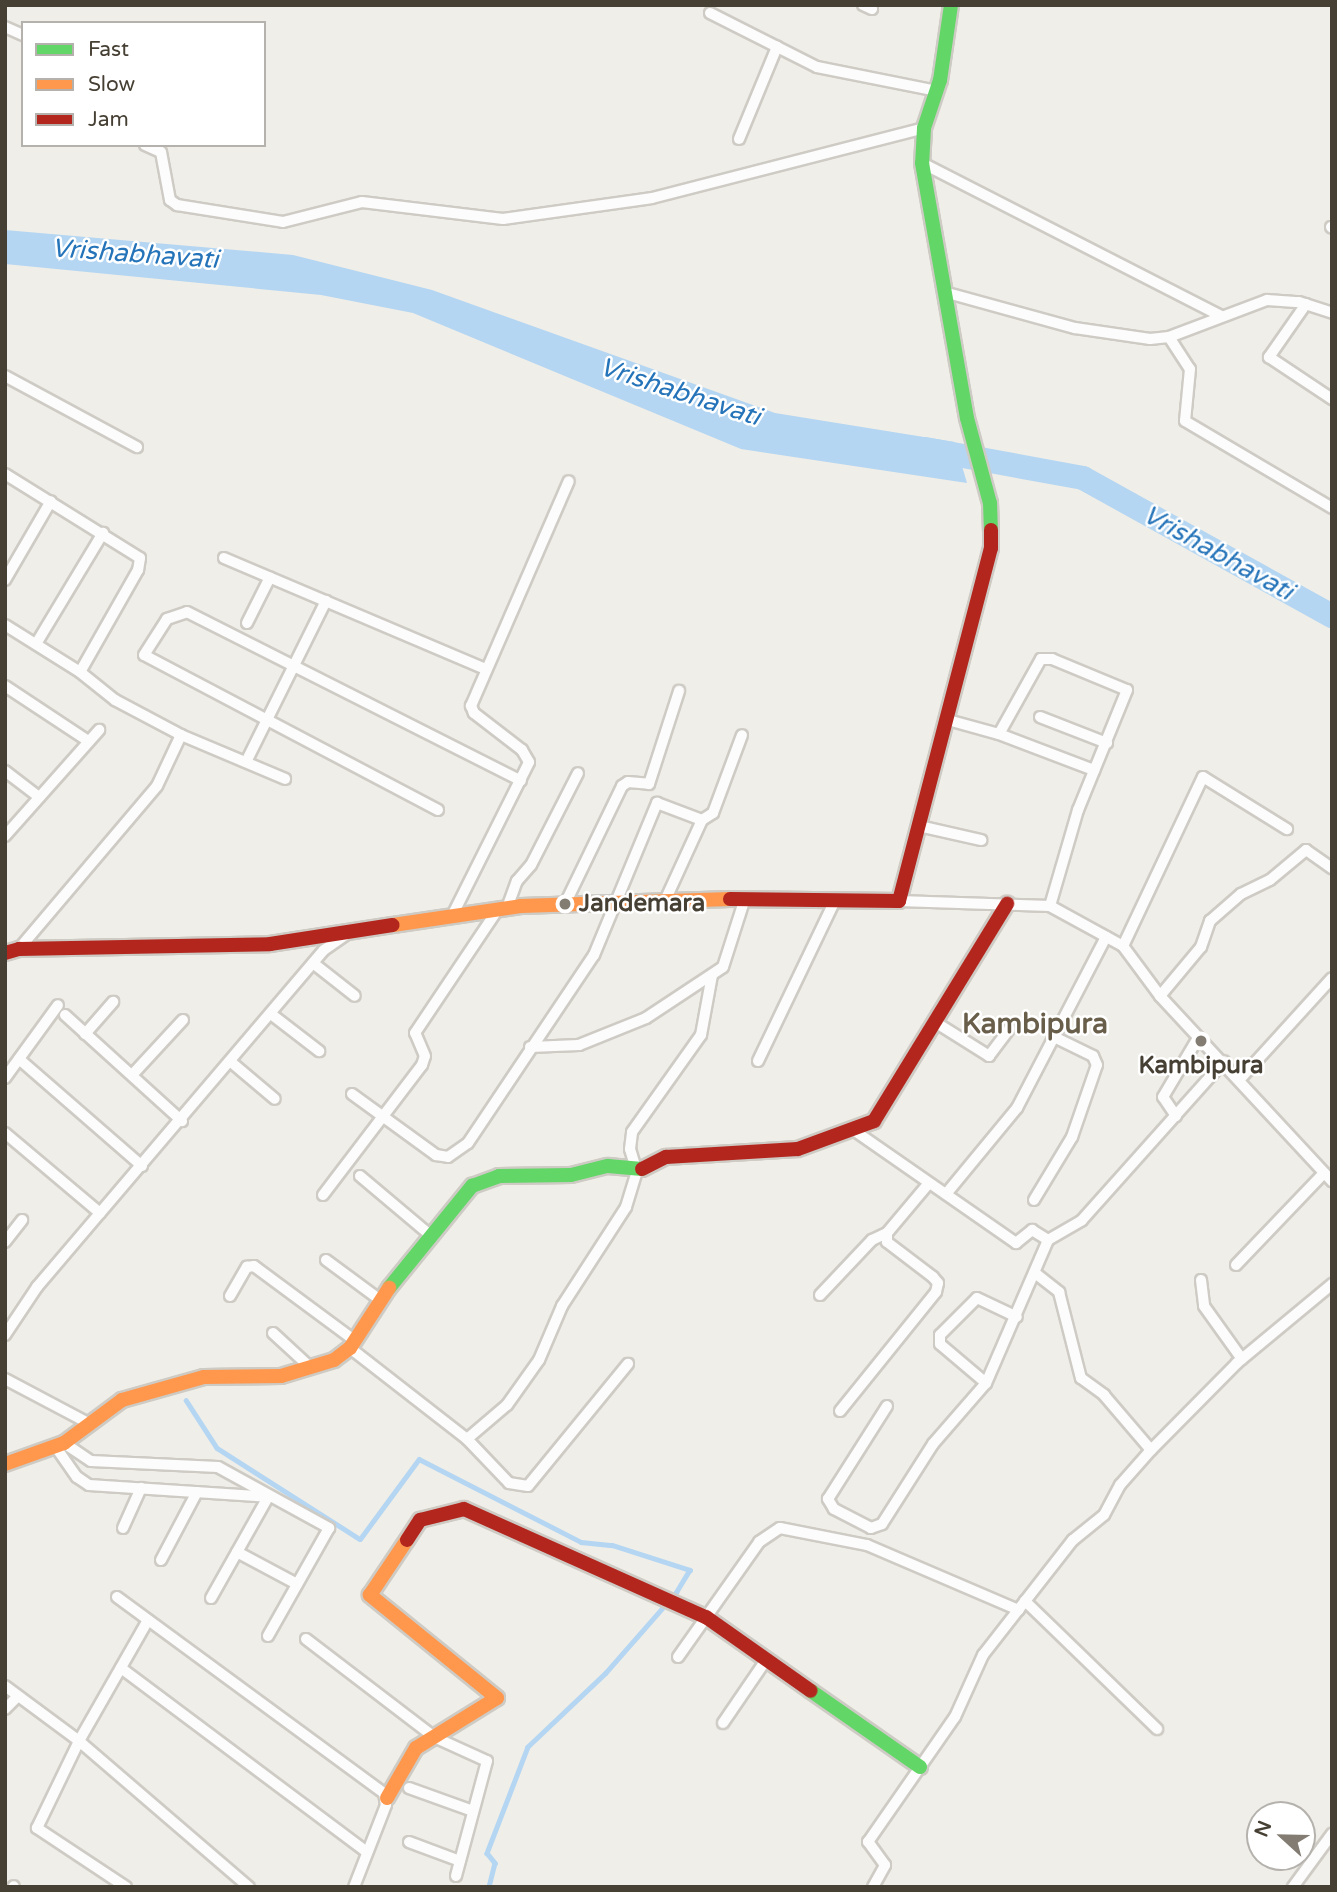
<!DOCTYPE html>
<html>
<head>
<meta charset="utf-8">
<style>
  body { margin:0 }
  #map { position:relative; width:1337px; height:1892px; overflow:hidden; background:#f0eee8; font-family:"Varela Round",sans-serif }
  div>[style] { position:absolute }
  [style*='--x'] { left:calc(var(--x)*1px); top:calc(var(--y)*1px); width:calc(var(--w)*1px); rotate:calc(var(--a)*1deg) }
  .water>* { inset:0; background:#b4d6f2 }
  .stream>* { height:4.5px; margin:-2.25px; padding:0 2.25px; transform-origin:2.25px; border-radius:2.25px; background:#b4d6f2 }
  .river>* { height:24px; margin:-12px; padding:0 12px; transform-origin:12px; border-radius:12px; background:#b4d6f2 }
  .roads { filter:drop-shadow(2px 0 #cecbc5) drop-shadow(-2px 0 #cecbc5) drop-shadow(0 2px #cecbc5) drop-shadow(0 -2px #cecbc5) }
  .street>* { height:10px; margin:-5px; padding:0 5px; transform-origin:5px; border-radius:5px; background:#fdfcfc }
  .fast>* { height:14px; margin:-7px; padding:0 7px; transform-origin:7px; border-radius:7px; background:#63d668 }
  .slow>* { height:14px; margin:-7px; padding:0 7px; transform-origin:7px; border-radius:7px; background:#ff974d }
  .jam>* { height:14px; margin:-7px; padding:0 7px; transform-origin:7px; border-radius:7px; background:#b3261e }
  .dots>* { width:19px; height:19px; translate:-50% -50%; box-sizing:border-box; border:4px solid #fff; border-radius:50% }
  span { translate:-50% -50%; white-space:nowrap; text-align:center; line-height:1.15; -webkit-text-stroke:5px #fff; paint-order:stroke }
  .poi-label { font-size:24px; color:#463f33; font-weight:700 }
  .left { translate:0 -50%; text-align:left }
  .water-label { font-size:26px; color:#2574b9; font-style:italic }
  .quarter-label { font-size:28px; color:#695e4a; font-weight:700 }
  .frame { position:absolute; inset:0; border:7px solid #463f33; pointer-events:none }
  .legend { position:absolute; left:21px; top:21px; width:245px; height:126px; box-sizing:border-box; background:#fff; border:2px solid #b5b2ad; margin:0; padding:9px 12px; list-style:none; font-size:21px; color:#463f33 }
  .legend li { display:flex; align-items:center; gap:14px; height:35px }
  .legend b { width:35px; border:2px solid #b5b2ad }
  .north { position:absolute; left:1246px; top:1801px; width:70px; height:70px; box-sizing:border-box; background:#fff; border:2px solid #b5b2ad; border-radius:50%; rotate:292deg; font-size:19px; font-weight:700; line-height:28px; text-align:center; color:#463f33 }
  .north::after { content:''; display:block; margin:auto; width:24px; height:32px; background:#827c72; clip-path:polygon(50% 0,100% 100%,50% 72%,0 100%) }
</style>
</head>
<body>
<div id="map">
  <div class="water">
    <div style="clip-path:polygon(5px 230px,293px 255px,432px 290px,775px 413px,955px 442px,967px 483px,741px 449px,413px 313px,321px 295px,5px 264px)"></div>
  </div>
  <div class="stream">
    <div style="--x:186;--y:1400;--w:57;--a:57.1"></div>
    <div style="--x:217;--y:1448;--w:169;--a:32.5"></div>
    <div style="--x:360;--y:1539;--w:99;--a:-53.6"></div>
    <div style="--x:419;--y:1459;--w:182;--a:27.1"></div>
    <div style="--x:581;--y:1542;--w:31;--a:6"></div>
    <div style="--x:612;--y:1545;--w:82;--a:17.8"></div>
    <div style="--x:690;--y:1570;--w:26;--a:121"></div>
    <div style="--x:677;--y:1592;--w:108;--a:131.2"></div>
    <div style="--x:606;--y:1673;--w:108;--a:136.5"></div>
    <div style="--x:528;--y:1747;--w:114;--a:111.1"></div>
    <div style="--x:487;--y:1853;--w:13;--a:51"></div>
    <div style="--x:495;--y:1863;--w:25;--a:104"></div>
  </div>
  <div class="river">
    <div style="--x:925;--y:449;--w:161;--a:10.4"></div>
    <div style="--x:1083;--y:478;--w:285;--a:29"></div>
  </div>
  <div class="roads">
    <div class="street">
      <div style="--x:863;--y:5;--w:10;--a:24"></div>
      <div style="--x:710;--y:13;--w:120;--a:26.8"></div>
      <div style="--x:817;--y:67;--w:122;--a:11.3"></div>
      <div style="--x:5;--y:27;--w:20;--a:24"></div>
      <div style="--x:739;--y:139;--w:100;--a:-67.6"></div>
      <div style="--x:145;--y:145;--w:17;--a:24"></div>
      <div style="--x:161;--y:152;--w:49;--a:79.4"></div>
      <div style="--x:170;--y:200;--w:9;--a:36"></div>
      <div style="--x:177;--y:205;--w:107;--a:9.1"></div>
      <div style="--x:283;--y:222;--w:81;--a:-14.2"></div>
      <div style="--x:362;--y:202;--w:142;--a:6.9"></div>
      <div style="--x:503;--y:219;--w:150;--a:-8"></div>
      <div style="--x:652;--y:198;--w:281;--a:-14.4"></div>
      <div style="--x:922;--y:163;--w:336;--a:27.1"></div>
      <div style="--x:1331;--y:227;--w:1;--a:45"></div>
      <div style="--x:944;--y:292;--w:136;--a:15.4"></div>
      <div style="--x:1075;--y:328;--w:76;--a:8.3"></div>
      <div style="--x:1150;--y:339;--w:19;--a:-6"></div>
      <div style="--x:1169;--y:337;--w:105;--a:-20.7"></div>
      <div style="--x:1267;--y:300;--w:32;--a:4"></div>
      <div style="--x:1299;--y:302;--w:35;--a:18"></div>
      <div style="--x:1306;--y:304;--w:65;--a:124.9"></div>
      <div style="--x:1269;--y:357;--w:76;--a:33.7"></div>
      <div style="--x:1169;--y:337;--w:38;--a:57"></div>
      <div style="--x:1190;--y:369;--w:52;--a:95.5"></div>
      <div style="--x:1185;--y:421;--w:171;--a:30.6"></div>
      <div style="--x:5;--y:376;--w:150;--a:28.3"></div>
      <div style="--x:5;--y:474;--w:159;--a:31.9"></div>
      <div style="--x:140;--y:558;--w:12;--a:99"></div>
      <div style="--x:138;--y:570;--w:117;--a:119.6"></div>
      <div style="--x:224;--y:558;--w:285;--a:23"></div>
      <div style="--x:5;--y:580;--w:91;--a:-59.8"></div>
      <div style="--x:247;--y:623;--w:51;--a:-63.4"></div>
      <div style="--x:5;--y:625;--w:89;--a:32.1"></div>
      <div style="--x:80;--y:672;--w:45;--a:38.7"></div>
      <div style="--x:115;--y:700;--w:75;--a:27.9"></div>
      <div style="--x:181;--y:735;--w:56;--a:115.2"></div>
      <div style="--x:157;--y:786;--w:214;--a:130.3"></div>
      <div style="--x:36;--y:644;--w:130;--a:-58.9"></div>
      <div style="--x:5;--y:686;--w:100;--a:33.5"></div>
      <div style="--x:1040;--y:717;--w:72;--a:21.2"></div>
      <div style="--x:948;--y:720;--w:53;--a:15.4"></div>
      <div style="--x:999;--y:734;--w:102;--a:20.8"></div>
      <div style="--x:999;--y:734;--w:86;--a:-60.8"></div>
      <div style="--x:1041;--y:659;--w:11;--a:0"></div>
      <div style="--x:1052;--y:659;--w:81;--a:22.5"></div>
      <div style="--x:1127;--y:690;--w:130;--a:112.2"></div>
      <div style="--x:1078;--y:810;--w:100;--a:106.3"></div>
      <div style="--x:181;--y:735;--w:113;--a:22.9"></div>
      <div style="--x:246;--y:762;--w:180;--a:-63.6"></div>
      <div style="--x:5;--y:771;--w:43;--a:37.4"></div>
      <div style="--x:438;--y:810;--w:332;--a:-152.2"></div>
      <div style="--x:144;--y:655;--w:43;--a:-57.4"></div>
      <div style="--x:167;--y:619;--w:21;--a:-19"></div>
      <div style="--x:187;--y:612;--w:374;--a:26.8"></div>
      <div style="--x:702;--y:820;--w:13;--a:-32"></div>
      <div style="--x:713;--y:813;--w:83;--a:-69.6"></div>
      <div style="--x:919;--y:826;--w:64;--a:12.7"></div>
      <div style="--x:5;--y:836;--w:142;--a:-48.4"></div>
      <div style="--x:899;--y:901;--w:151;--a:1.9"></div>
      <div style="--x:1050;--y:906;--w:83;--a:28.7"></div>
      <div style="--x:1123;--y:946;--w:62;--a:53.5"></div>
      <div style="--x:1160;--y:996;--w:253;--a:47.1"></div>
      <div style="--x:565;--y:904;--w:131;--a:-64.2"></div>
      <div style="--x:622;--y:786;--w:7;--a:-34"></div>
      <div style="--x:628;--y:782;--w:21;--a:5"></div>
      <div style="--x:649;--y:784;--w:98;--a:-72.1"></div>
      <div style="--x:507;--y:908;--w:29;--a:-70"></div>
      <div style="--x:517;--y:881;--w:21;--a:-49"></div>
      <div style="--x:531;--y:865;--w:103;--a:-62.9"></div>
      <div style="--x:452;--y:916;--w:172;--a:-63.4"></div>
      <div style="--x:529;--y:762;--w:14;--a:-120"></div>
      <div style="--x:522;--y:750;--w:61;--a:-142.4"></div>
      <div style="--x:474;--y:713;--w:8;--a:-113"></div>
      <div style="--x:471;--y:706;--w:245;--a:-66.5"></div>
      <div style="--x:1123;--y:946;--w:187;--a:-64.7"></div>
      <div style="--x:1203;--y:777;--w:99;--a:31.8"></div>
      <div style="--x:313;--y:963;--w:53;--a:38.2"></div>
      <div style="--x:1160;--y:996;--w:64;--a:-50.1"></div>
      <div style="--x:1201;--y:947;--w:28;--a:-71"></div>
      <div style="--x:1210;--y:921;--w:41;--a:-41.1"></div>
      <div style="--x:1241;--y:894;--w:32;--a:-26"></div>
      <div style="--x:1270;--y:880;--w:47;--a:-39.8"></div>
      <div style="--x:1306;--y:850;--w:32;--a:35"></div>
      <div style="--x:271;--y:1014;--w:61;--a:37.6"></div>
      <div style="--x:65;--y:1015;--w:158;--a:42.2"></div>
      <div style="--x:935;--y:1022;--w:64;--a:32.2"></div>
      <div style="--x:989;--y:1056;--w:34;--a:-53"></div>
      <div style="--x:85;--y:1034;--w:43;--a:-48.8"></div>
      <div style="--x:530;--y:1047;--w:49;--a:-2.3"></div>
      <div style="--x:579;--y:1045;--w:72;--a:-21.9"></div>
      <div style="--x:646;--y:1018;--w:92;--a:-33.5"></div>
      <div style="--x:723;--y:967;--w:72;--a:-72.3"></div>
      <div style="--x:19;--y:1059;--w:163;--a:41"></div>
      <div style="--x:758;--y:1061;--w:178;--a:-64.4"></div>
      <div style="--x:231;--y:1062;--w:57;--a:40.1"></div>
      <div style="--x:132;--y:1075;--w:75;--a:-47.2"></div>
      <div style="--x:5;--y:1078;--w:90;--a:-54"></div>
      <div style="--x:1241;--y:1078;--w:135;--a:-47.7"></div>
      <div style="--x:352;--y:1094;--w:104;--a:36"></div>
      <div style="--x:436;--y:1155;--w:12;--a:9"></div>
      <div style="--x:448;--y:1157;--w:24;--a:-35"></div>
      <div style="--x:468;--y:1143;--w:226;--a:-56.2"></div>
      <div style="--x:594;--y:955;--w:165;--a:-67.5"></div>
      <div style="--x:657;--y:803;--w:48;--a:20.7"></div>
      <div style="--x:702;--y:820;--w:89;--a:114.6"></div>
      <div style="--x:1176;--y:1116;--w:23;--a:-124"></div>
      <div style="--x:1163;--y:1097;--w:69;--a:-59.3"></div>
      <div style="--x:852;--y:1129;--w:200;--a:34.8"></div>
      <div style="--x:1016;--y:1243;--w:21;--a:-39"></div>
      <div style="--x:1032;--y:1230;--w:19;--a:32"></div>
      <div style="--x:1048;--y:1240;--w:156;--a:113.4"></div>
      <div style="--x:986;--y:1383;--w:81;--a:131"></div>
      <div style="--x:933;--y:1444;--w:95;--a:122.5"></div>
      <div style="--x:882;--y:1524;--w:12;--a:160"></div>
      <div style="--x:871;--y:1528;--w:42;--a:-152.8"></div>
      <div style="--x:834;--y:1509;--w:12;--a:-121"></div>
      <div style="--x:828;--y:1499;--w:110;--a:-57.6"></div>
      <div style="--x:5;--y:1133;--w:124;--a:40.1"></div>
      <div style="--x:360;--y:1176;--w:92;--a:40.1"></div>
      <div style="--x:946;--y:1194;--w:112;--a:-50.5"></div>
      <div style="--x:1017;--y:1108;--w:193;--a:-62.5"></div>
      <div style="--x:323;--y:1195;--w:163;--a:-52.7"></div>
      <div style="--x:422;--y:1065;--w:9;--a:-72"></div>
      <div style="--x:425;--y:1056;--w:25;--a:-113"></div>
      <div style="--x:415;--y:1033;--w:149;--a:-56.2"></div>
      <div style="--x:1034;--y:1200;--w:74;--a:-58.9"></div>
      <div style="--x:1072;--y:1137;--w:76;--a:-70.9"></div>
      <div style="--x:1097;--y:1065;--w:10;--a:-114"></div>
      <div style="--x:1093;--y:1056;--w:41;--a:-154.1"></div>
      <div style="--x:1048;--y:1240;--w:39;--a:-30"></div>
      <div style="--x:1082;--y:1220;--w:213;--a:-48.2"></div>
      <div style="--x:5;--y:1242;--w:28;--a:-52"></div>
      <div style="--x:326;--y:1260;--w:67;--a:36.5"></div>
      <div style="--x:1236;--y:1265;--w:127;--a:-46.3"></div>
      <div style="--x:1035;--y:1273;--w:31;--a:38"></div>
      <div style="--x:1059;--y:1292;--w:89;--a:75.7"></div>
      <div style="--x:1081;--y:1378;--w:29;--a:36"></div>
      <div style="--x:1104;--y:1395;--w:72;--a:49.5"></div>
      <div style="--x:1201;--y:1280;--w:26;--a:83"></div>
      <div style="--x:1204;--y:1306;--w:65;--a:54.4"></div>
      <div style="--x:820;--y:1295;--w:76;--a:-46.6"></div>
      <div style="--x:872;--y:1240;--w:17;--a:-25"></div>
      <div style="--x:230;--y:1296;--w:34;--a:-60"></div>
      <div style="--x:247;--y:1267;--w:7;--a:-8"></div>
      <div style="--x:254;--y:1266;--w:124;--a:36.5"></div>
      <div style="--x:273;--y:1333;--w:50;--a:42.6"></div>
      <div style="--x:5;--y:1335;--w:58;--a:-56.3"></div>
      <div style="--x:37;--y:1287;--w:97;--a:-49.6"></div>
      <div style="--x:100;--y:1213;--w:345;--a:-49.6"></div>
      <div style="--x:324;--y:950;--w:29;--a:-35"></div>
      <div style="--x:350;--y:1348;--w:148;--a:37.9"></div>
      <div style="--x:467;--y:1439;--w:52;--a:-40.4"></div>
      <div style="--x:507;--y:1405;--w:55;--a:-54.6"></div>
      <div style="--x:539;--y:1360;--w:59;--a:-66.9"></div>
      <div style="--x:562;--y:1306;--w:118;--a:-57.1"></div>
      <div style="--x:626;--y:1207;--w:37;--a:-73"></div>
      <div style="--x:637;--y:1172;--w:24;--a:-107"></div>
      <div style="--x:630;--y:1149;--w:17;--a:-83"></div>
      <div style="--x:632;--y:1132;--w:119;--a:-54.6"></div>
      <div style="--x:701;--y:1035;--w:61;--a:-79.6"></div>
      <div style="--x:5;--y:1379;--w:96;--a:27.9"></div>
      <div style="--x:986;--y:1383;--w:60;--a:-139.7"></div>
      <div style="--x:940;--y:1344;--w:9;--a:-90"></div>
      <div style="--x:940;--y:1335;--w:52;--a:-45"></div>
      <div style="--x:977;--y:1298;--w:44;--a:25.4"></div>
      <div style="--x:840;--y:1411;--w:153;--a:-51.1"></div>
      <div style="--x:936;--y:1292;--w:9;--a:-77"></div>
      <div style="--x:938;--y:1283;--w:8;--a:-130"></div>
      <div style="--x:933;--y:1277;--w:58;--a:-142.7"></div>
      <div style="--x:887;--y:1242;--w:9;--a:-90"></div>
      <div style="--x:887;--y:1233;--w:65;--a:-50"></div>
      <div style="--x:467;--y:1439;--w:61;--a:46.3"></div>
      <div style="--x:509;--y:1483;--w:19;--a:9"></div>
      <div style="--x:528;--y:1486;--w:158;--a:-50.7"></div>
      <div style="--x:64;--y:1443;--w:32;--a:34"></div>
      <div style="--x:91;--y:1461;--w:127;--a:2.7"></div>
      <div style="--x:218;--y:1467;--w:127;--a:28.8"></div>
      <div style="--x:329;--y:1528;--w:124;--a:119.5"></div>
      <div style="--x:55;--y:1446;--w:38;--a:55"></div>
      <div style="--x:77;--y:1477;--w:14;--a:34"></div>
      <div style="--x:89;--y:1485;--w:179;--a:3.8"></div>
      <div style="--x:268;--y:1497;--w:116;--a:119.4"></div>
      <div style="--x:123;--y:1528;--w:44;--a:-65.8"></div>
      <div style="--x:237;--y:1552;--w:68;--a:28.1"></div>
      <div style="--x:161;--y:1560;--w:77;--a:-62.1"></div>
      <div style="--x:117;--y:1597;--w:331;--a:36.3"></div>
      <div style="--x:384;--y:1793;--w:12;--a:81"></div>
      <div style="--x:386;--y:1805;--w:88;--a:111.3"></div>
      <div style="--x:1025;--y:1601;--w:184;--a:44.1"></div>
      <div style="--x:306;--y:1639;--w:161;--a:37.4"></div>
      <div style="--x:434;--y:1737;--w:58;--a:24.4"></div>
      <div style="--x:487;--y:1761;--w:119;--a:105.1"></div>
      <div style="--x:678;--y:1657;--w:141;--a:-54.8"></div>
      <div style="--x:759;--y:1542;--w:25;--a:-34"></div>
      <div style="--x:780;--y:1528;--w:89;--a:11.1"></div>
      <div style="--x:867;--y:1545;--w:165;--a:23.2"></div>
      <div style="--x:121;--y:1668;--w:307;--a:36.8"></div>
      <div style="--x:5;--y:1686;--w:92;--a:36.6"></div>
      <div style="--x:79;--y:1741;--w:224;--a:40.7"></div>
      <div style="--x:5;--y:1709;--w:16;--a:-45"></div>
      <div style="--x:723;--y:1723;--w:76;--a:-55.7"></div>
      <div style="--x:409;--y:1788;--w:68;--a:19.8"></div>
      <div style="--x:409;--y:1842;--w:54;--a:20.4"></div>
      <div style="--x:13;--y:1887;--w:1;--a:-45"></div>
      <div style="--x:126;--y:1887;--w:107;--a:-146.5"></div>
      <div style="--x:37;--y:1828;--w:97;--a:-64.2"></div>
      <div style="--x:79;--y:1741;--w:139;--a:-60.3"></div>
      <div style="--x:873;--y:1887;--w:25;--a:-61"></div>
      <div style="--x:885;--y:1865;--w:29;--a:-126"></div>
      <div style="--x:868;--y:1842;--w:152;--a:-55.2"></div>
      <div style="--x:955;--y:1717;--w:68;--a:-65.7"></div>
      <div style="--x:983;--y:1655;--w:146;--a:-52"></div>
      <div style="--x:1073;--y:1540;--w:40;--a:-39"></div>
      <div style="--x:1104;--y:1515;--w:34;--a:-62"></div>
      <div style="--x:1120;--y:1485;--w:47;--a:-48.5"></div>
      <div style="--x:1151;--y:1450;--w:122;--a:-45.3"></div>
      <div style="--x:1237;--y:1363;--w:124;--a:-39.7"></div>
      <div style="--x:1293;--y:1887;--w:66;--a:-53.7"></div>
    </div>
    <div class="fast">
      <div style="--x:951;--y:5;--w:76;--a:98.3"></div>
      <div style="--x:940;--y:80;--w:51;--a:108.4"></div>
      <div style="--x:924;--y:128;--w:35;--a:93"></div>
      <div style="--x:922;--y:163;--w:259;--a:80"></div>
      <div style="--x:967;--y:418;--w:88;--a:74.9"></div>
      <div style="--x:990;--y:503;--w:27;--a:88"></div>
      <div style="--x:389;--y:1288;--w:132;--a:-50.9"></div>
      <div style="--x:472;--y:1186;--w:29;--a:-20"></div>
      <div style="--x:499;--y:1176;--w:72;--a:-0.8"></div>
      <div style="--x:571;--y:1175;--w:38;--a:-14"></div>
      <div style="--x:608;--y:1166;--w:34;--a:5"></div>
      <div style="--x:811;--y:1691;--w:133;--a:34.9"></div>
    </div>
    <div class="slow">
      <div style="--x:393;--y:925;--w:129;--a:-8.4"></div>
      <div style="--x:521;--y:906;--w:209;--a:-1.9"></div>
      <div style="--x:5;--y:1464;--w:63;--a:-19.6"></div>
      <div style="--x:64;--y:1443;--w:72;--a:-36.6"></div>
      <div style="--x:122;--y:1400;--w:85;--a:-15.7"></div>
      <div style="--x:204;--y:1377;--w:77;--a:-0.7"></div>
      <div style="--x:281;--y:1376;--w:55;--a:-16.8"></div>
      <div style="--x:334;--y:1360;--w:20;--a:-37"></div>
      <div style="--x:350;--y:1348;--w:72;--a:-57"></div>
      <div style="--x:387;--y:1798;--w:58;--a:-59.9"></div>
      <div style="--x:416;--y:1748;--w:95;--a:-31.7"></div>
      <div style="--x:497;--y:1698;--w:164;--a:-141"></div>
      <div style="--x:370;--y:1595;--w:66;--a:-56.1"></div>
    </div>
    <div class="jam">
      <div style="--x:730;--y:899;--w:169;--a:0.7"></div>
      <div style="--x:899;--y:901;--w:365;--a:-75.4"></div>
      <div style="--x:991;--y:548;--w:18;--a:-90"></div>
      <div style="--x:5;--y:953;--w:15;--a:-16"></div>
      <div style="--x:19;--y:949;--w:251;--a:-1.1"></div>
      <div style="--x:270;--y:944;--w:124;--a:-8.8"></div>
      <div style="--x:642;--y:1169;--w:27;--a:-27"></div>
      <div style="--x:666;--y:1157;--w:132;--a:-3.5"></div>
      <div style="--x:798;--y:1149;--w:81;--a:-20.2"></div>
      <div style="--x:874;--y:1121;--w:255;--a:-58.5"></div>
      <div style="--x:407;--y:1540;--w:24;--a:-57"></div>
      <div style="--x:420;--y:1520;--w:45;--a:-14"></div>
      <div style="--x:464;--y:1509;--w:265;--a:24.1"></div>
      <div style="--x:706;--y:1617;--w:128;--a:35.2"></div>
    </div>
  </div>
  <div class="dots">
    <div style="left:565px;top:904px;background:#827c72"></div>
    <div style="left:1201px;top:1041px;background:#827c72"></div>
  </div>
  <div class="poi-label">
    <span class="left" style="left:579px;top:904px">Jandemara</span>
    <span style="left:1201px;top:1066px">Kambipura</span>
  </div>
  <div class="water-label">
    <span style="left:135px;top:254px;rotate:4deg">Vrishabhavati</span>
    <span style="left:680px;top:392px;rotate:18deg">Vrishabhavati</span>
    <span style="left:1218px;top:553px;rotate:29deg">Vrishabhavati</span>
  </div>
  <div class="quarter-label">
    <span style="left:1035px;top:1024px">Kambipura</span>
  </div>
  <div class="frame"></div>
  <ul class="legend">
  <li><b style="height:9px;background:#63d668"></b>Fast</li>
  <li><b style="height:9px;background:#ff974d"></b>Slow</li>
  <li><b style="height:9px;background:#b3261e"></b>Jam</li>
  </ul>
  <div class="north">N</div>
</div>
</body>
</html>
